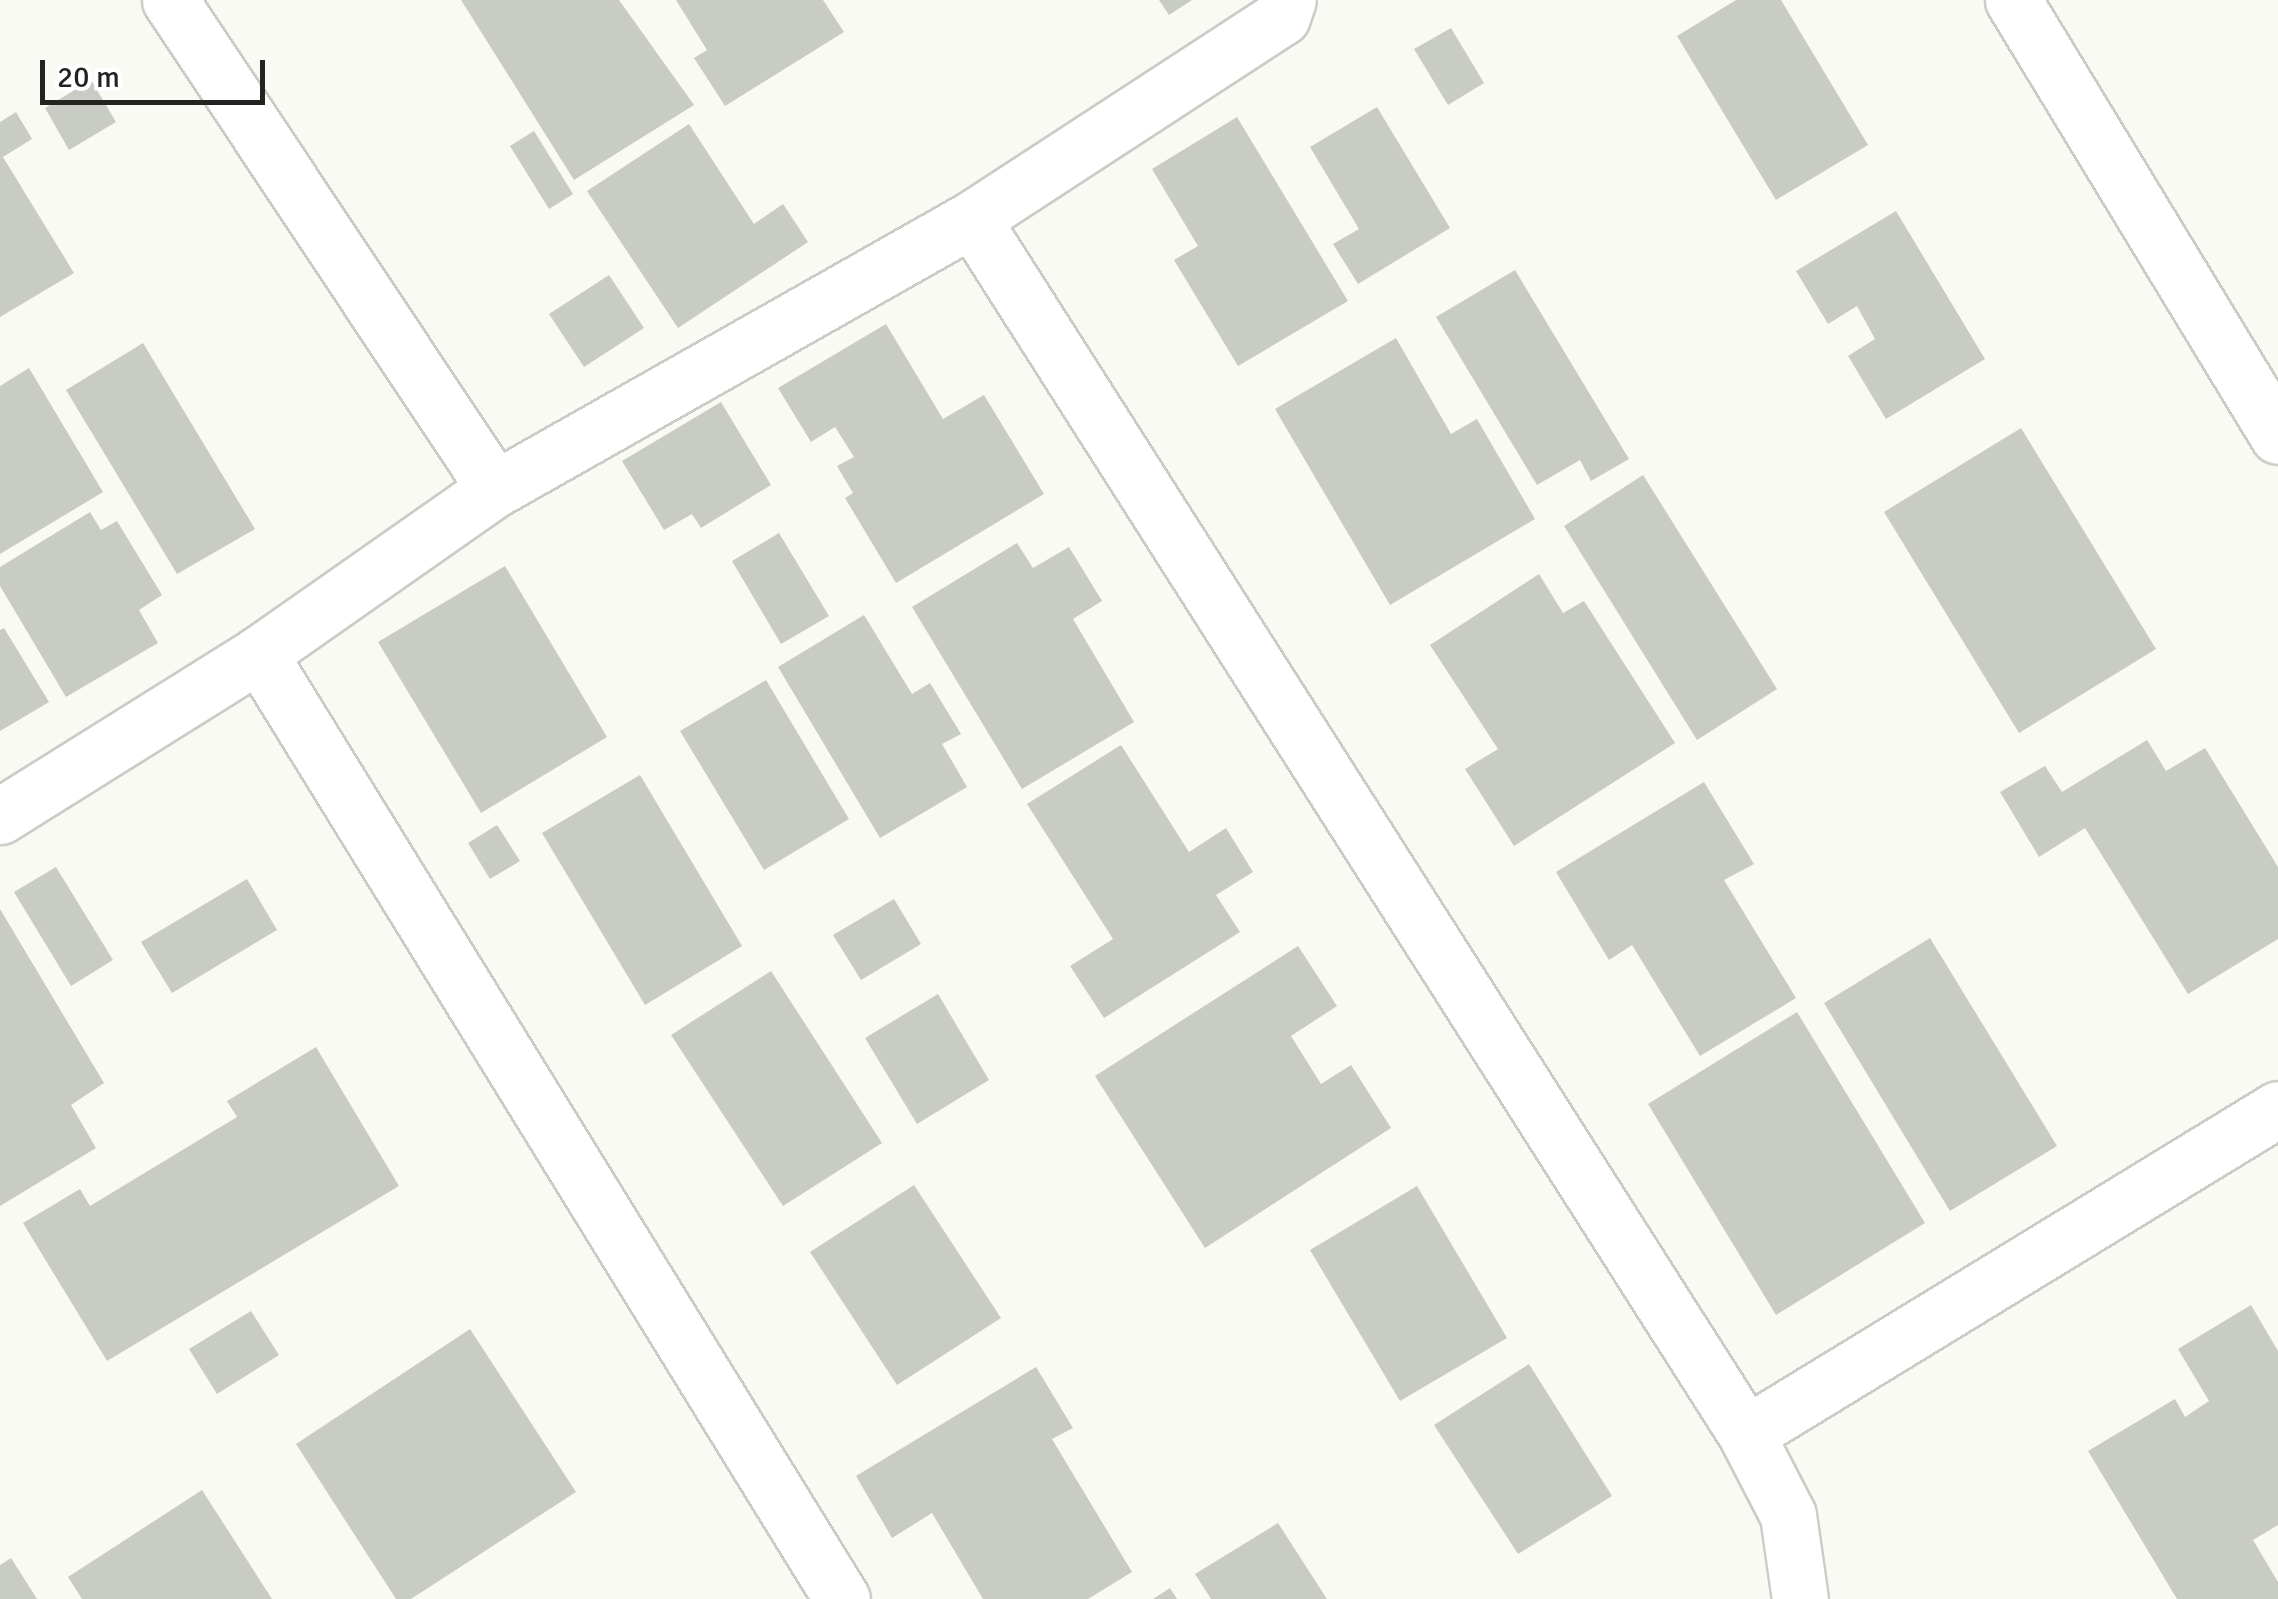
<!DOCTYPE html>
<html>
<head>
<meta charset="utf-8">
<style>
  body { margin:0 }
  #map { position:relative; width:2278px; height:1599px; overflow:hidden; background:#f8faf3; font-family:Signika,sans-serif }
  div>[style] { position:absolute }
  [style*='--x'] { left:calc(var(--x)*1px); top:calc(var(--y)*1px); width:calc(var(--w)*1px); rotate:calc(var(--a)*1deg) }
  .building>* { inset:0; background:#c9ccc5 }
  .roads { filter:drop-shadow(2px 0 #cacdc6) drop-shadow(-2px 0 #cacdc6) drop-shadow(0 2px #cacdc6) drop-shadow(0 -2px #cacdc6) }
  .minor>* { height:55px; margin:-27.5px; padding:0 27.5px; transform-origin:27.5px; border-radius:27.5px; background:#fff }
  span { translate:-50% -50%; white-space:nowrap; text-align:center; line-height:1.15; -webkit-text-stroke:9px #fff; paint-order:stroke }
  .scale { position:absolute; left:40px; top:60px; width:225px; height:45px; box-sizing:border-box; border:5px solid #232421; border-top:0; padding-left:12px; font-size:30px; line-height:35px; white-space:nowrap; color:#232421; -webkit-text-stroke:8px #fff; paint-order:stroke }
</style>
</head>
<body>
<div id="map">
  <div class="building">
    <div style="clip-path:polygon(461px 0,619px 0,694px 105px,574px 180px)"></div>
    <div style="clip-path:polygon(676px 0,823px 0,844px 32px,725px 106px,694px 58px,707px 50px)"></div>
    <div style="clip-path:polygon(1159px 0,1192px 0,1169px 15px)"></div>
    <div style="clip-path:polygon(1736px 0,1781px 0,1868px 145px,1776px 200px,1677px 36px)"></div>
    <div style="clip-path:polygon(1451px 28px,1484px 83px,1448px 105px,1414px 49px)"></div>
    <div style="clip-path:polygon(91px 80px,116px 122px,69px 150px,45px 108px)"></div>
    <div style="clip-path:polygon(1377px 107px,1450px 228px,1358px 284px,1333px 244px,1359px 229px,1310px 147px)"></div>
    <div style="clip-path:polygon(16px 112px,32px 139px,3px 157px,74px 273px,0 317px,0 122px)"></div>
    <div style="clip-path:polygon(1237px 117px,1348px 301px,1238px 366px,1174px 260px,1198px 246px,1152px 169px)"></div>
    <div style="clip-path:polygon(689px 124px,754px 224px,783px 204px,808px 242px,678px 328px,587px 191px)"></div>
    <div style="clip-path:polygon(534px 131px,573px 194px,549px 209px,510px 146px)"></div>
    <div style="clip-path:polygon(1896px 211px,1985px 359px,1886px 419px,1848px 356px,1875px 339px,1857px 306px,1828px 324px,1796px 271px)"></div>
    <div style="clip-path:polygon(1515px 270px,1629px 459px,1591px 481px,1580px 460px,1537px 485px,1436px 317px)"></div>
    <div style="clip-path:polygon(609px 275px,644px 328px,584px 367px,549px 314px)"></div>
    <div style="clip-path:polygon(886px 324px,943px 419px,984px 395px,1044px 494px,896px 583px,845px 498px,853px 493px,837px 466px,854px 457px,835px 427px,811px 442px,778px 388px)"></div>
    <div style="clip-path:polygon(1396px 338px,1451px 434px,1477px 419px,1535px 519px,1390px 605px,1275px 409px)"></div>
    <div style="clip-path:polygon(143px 343px,255px 529px,177px 574px,66px 390px)"></div>
    <div style="clip-path:polygon(29px 368px,103px 492px,0 554px,0 386px)"></div>
    <div style="clip-path:polygon(721px 402px,771px 485px,701px 528px,692px 514px,664px 530px,622px 461px)"></div>
    <div style="clip-path:polygon(2021px 428px,2156px 649px,2019px 733px,1884px 512px)"></div>
    <div style="clip-path:polygon(1643px 475px,1777px 689px,1697px 740px,1564px 526px)"></div>
    <div style="clip-path:polygon(90px 512px,101px 530px,117px 521px,162px 595px,139px 610px,158px 643px,66px 697px,0 586px,0 567px)"></div>
    <div style="clip-path:polygon(779px 533px,829px 616px,781px 644px,732px 561px)"></div>
    <div style="clip-path:polygon(1017px 543px,1033px 568px,1069px 547px,1102px 601px,1073px 619px,1134px 722px,1022px 789px,912px 607px)"></div>
    <div style="clip-path:polygon(505px 566px,607px 737px,481px 813px,378px 642px)"></div>
    <div style="clip-path:polygon(1539px 574px,1563px 613px,1584px 601px,1675px 743px,1514px 846px,1465px 769px,1498px 749px,1430px 645px)"></div>
    <div style="clip-path:polygon(864px 615px,912px 694px,930px 683px,961px 734px,942px 744px,967px 787px,880px 838px,778px 667px)"></div>
    <div style="clip-path:polygon(4px 628px,49px 702px,0 731px,0 630px)"></div>
    <div style="clip-path:polygon(766px 680px,849px 819px,764px 870px,680px 731px)"></div>
    <div style="clip-path:polygon(2147px 740px,2166px 771px,2205px 748px,2278px 867px,2278px 939px,2188px 994px,2085px 828px,2039px 857px,2000px 792px,2045px 766px,2062px 792px)"></div>
    <div style="clip-path:polygon(1121px 745px,1189px 852px,1226px 828px,1253px 872px,1216px 895px,1240px 932px,1104px 1018px,1070px 966px,1113px 939px,1027px 804px)"></div>
    <div style="clip-path:polygon(640px 775px,742px 946px,645px 1005px,542px 833px)"></div>
    <div style="clip-path:polygon(1704px 782px,1754px 864px,1724px 880px,1796px 998px,1700px 1056px,1632px 945px,1609px 960px,1556px 872px)"></div>
    <div style="clip-path:polygon(497px 825px,520px 861px,490px 879px,468px 843px)"></div>
    <div style="clip-path:polygon(56px 867px,113px 960px,71px 986px,14px 892px)"></div>
    <div style="clip-path:polygon(247px 879px,277px 930px,172px 993px,141px 942px)"></div>
    <div style="clip-path:polygon(894px 899px,921px 944px,861px 980px,833px 935px)"></div>
    <div style="clip-path:polygon(0 909px,104px 1083px,71px 1105px,96px 1148px,0 1206px)"></div>
    <div style="clip-path:polygon(1930px 938px,2057px 1146px,1950px 1211px,1824px 1003px)"></div>
    <div style="clip-path:polygon(1298px 946px,1337px 1006px,1291px 1036px,1321px 1084px,1351px 1065px,1391px 1128px,1205px 1248px,1095px 1076px)"></div>
    <div style="clip-path:polygon(771px 971px,882px 1143px,783px 1206px,671px 1035px)"></div>
    <div style="clip-path:polygon(938px 994px,989px 1080px,917px 1124px,865px 1038px)"></div>
    <div style="clip-path:polygon(1797px 1012px,1925px 1223px,1776px 1315px,1648px 1104px)"></div>
    <div style="clip-path:polygon(316px 1047px,399px 1186px,107px 1361px,23px 1223px,80px 1189px,90px 1206px,237px 1117px,227px 1101px)"></div>
    <div style="clip-path:polygon(914px 1185px,1001px 1318px,897px 1385px,810px 1252px)"></div>
    <div style="clip-path:polygon(1417px 1186px,1507px 1338px,1400px 1401px,1310px 1250px)"></div>
    <div style="clip-path:polygon(2251px 1305px,2278px 1351px,2278px 1525px,2253px 1540px,2278px 1582px,2278px 1599px,2177px 1599px,2088px 1451px,2175px 1399px,2185px 1417px,2209px 1401px,2178px 1349px)"></div>
    <div style="clip-path:polygon(251px 1311px,279px 1355px,217px 1394px,189px 1349px)"></div>
    <div style="clip-path:polygon(470px 1329px,576px 1492px,411px 1599px,396px 1599px,296px 1444px)"></div>
    <div style="clip-path:polygon(1529px 1364px,1612px 1496px,1518px 1554px,1434px 1425px)"></div>
    <div style="clip-path:polygon(1036px 1367px,1073px 1428px,1052px 1439px,1132px 1572px,1088px 1599px,983px 1599px,932px 1513px,892px 1538px,856px 1476px)"></div>
    <div style="clip-path:polygon(202px 1490px,272px 1599px,82px 1599px,68px 1577px)"></div>
    <div style="clip-path:polygon(1278px 1523px,1327px 1599px,1211px 1599px,1195px 1574px)"></div>
    <div style="clip-path:polygon(11px 1558px,37px 1599px,0 1599px,0 1565px)"></div>
    <div style="clip-path:polygon(1170px 1588px,1177px 1599px,1153px 1599px)"></div>
  </div>
  <div class="roads">
    <div class="minor">
      <div style="--x:170;--y:0;--w:587;--a:56.39"></div>
      <div style="--x:2013;--y:0;--w:510;--a:58.71"></div>
      <div style="--x:972;--y:219;--w:1441;--a:57.5"></div>
      <div style="--x:1746;--y:1434;--w:91;--a:62.6"></div>
      <div style="--x:1788;--y:1515;--w:85;--a:81.9"></div>
      <div style="--x:259;--y:654;--w:1110;--a:58.33"></div>
      <div style="--x:0;--y:816;--w:305;--a:-32"></div>
      <div style="--x:259;--y:654;--w:288;--a:-35"></div>
      <div style="--x:495;--y:489;--w:548;--a:-29.51"></div>
      <div style="--x:972;--y:219;--w:370;--a:-33.1"></div>
      <div style="--x:1282;--y:17;--w:18;--a:-71"></div>
      <div style="--x:1746;--y:1434;--w:623;--a:-31.42"></div>
    </div>
  </div>
  <div class="scale">20 m</div>
</div>
</body>
</html>
